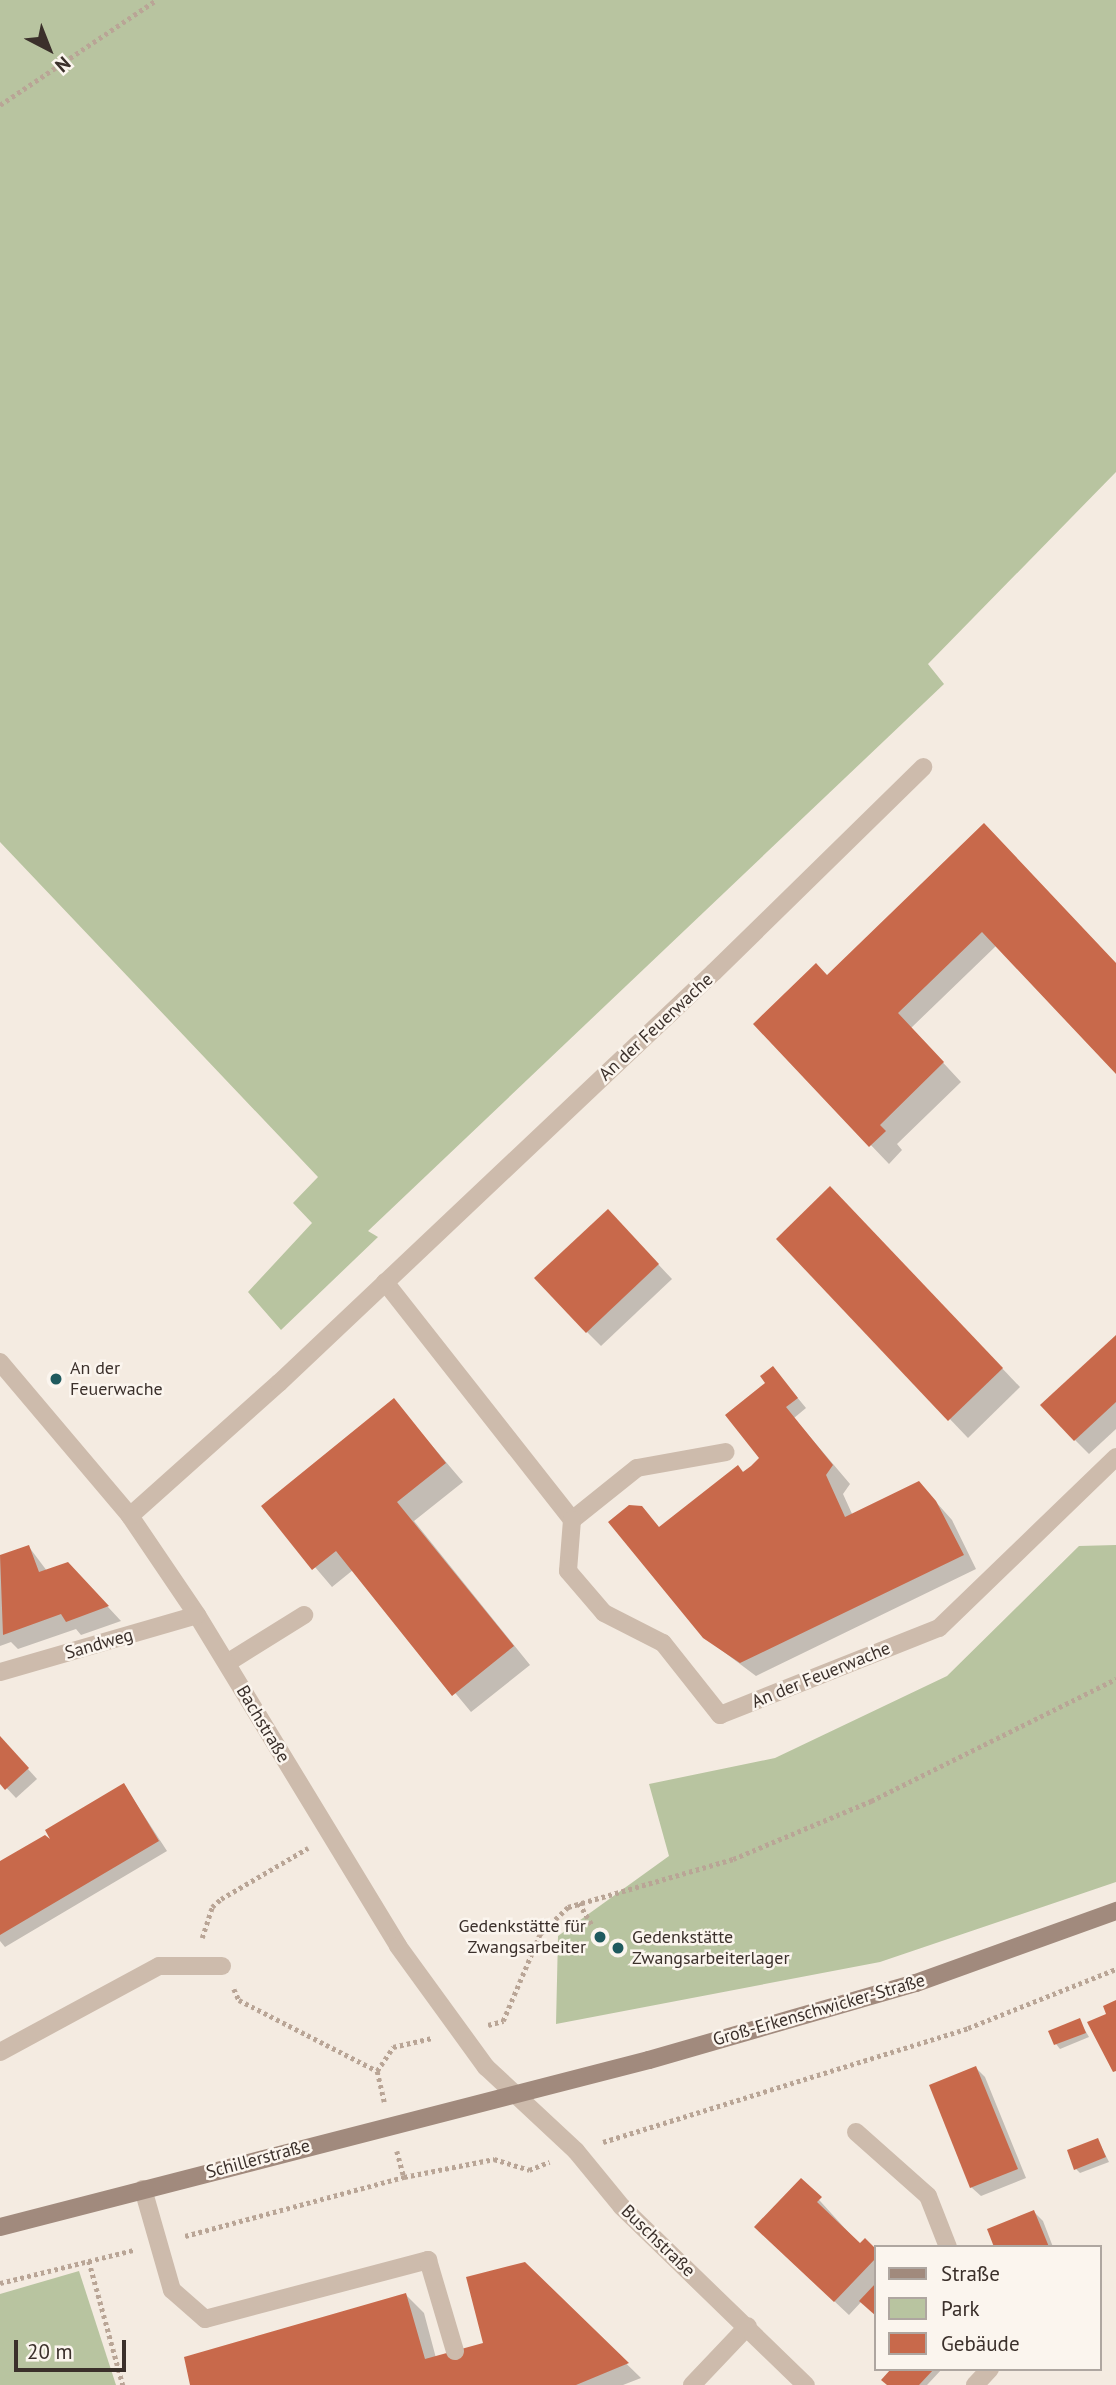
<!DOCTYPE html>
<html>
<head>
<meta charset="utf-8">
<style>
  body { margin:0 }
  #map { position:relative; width:1116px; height:2385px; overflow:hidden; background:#f4ebe1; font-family:"PT Sans",sans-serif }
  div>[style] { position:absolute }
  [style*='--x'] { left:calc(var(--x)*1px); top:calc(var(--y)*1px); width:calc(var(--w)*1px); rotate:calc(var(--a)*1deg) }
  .green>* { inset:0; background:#b8c4a0 }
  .shadow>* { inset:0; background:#0003 }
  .building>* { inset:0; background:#c8694b }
  .path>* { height:4.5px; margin-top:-2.25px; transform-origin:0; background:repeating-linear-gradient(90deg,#b9a596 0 3.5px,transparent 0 7px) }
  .service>* { height:18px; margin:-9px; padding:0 9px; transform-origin:9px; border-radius:9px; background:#cdbbac }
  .minor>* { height:18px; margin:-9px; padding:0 9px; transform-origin:9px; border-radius:9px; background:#cdbbac }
  .secondary>* { height:18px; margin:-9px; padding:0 9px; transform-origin:9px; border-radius:9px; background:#a18a7d }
  .dots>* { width:19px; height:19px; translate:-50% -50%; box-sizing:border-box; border:4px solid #fbf5ee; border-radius:50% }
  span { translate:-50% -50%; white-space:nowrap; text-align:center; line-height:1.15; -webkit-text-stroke:5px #fbf5ee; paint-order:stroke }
  .street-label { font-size:18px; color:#3b302b }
  .poi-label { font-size:18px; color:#3b302b }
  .left { translate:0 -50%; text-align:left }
  .right { translate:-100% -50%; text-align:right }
  .legend { position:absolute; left:874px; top:2245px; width:228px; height:126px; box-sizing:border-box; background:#fbf5ee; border:2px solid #aea6a0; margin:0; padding:9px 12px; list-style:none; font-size:21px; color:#3b302b }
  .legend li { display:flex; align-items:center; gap:14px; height:35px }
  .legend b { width:35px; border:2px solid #aea6a0 }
  .north { position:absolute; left:14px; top:14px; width:70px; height:70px; -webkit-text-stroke:5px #fbf5ee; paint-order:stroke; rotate:138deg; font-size:19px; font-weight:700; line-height:28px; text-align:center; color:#3b302b }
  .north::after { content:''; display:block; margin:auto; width:24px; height:32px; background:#3b302b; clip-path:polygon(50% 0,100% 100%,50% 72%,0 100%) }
  .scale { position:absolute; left:14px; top:2340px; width:112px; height:32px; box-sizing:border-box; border:4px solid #3b302b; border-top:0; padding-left:9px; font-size:21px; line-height:24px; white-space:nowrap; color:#3b302b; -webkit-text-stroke:5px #fbf5ee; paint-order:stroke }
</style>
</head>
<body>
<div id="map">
  <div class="green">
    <div style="clip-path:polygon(0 0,1116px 0,1116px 472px,928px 664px,944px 684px,368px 1231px,378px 1237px,281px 1330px,248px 1292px,312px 1223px,293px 1203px,318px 1177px,0 842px)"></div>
    <div style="clip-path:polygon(1116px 1545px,1116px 1882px,880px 1962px,556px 2024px,558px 1936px,669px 1856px,649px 1784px,775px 1758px,947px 1676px,1079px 1546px)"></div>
    <div style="clip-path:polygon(79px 2271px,116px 2385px,0 2385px,0 2294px)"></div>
  </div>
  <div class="shadow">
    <div style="clip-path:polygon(984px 826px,1116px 965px,1116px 1071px,997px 945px,911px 1028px,961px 1082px,897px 1144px,902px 1150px,889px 1164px,755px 1024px,828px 978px)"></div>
    <div style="clip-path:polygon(848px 1206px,1020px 1387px,968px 1438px,778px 1239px)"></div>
    <div style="clip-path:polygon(622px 1226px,672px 1279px,601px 1346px,587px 1332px)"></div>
    <div style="clip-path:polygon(1116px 1337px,1116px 1429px,1089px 1454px,1075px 1440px)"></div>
    <div style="clip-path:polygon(773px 1368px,806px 1408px,794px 1418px,850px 1484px,843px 1494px,853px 1516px,919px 1483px,952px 1520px,976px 1569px,756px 1676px,704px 1637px,659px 1529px,762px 1459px)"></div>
    <div style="clip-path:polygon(394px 1401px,463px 1482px,414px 1521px,530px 1665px,471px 1712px,353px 1570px,332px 1587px,263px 1506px)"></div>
    <div style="clip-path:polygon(29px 1547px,47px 1571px,82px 1579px,121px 1621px,81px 1635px,76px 1629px,18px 1649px,11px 1642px,0 1646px,0 1557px)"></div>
    <div style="clip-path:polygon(0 1738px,37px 1779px,16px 1798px,0 1781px)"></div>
    <div style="clip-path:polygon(124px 1785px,167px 1851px,5px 1947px,0 1941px,0 1863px,54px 1845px)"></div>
    <div style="clip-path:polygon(1079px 2020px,1089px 2037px,1060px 2049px,1056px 2044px)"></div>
    <div style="clip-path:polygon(976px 2068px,985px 2077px,1026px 2178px,981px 2196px,971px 2187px)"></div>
    <div style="clip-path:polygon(1098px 2140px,1109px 2162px,1080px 2173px,1076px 2169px)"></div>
    <div style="clip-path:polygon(801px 2180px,860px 2245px,865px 2240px,876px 2251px,876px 2314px,862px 2301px,849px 2315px,770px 2241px)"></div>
    <div style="clip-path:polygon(1034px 2212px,1043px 2221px,1053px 2247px,995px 2247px)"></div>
    <div style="clip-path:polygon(524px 2264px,641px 2378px,623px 2385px,192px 2385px,406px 2295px,424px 2313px,436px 2358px,483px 2345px)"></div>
    <div style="clip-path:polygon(894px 2369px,942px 2369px,927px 2385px,889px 2385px)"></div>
  </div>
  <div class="building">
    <div style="clip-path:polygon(984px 823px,1116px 963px,1116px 1074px,982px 932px,898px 1013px,944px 1062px,880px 1125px,886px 1131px,869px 1147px,753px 1024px,816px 963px,827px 975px)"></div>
    <div style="clip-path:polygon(830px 1186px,1003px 1368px,948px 1421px,776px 1239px)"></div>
    <div style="clip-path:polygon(608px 1209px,659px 1264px,586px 1333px,534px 1278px)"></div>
    <div style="clip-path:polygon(1116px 1335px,1116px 1402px,1074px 1441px,1040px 1405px)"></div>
    <div style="clip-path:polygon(773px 1366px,798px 1398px,786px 1407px,833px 1465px,826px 1475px,845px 1517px,919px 1481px,936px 1501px,964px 1555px,740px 1663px,703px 1638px,608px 1522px,629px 1505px,642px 1506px,659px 1527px,738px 1465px,743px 1472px,751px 1466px,759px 1458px,725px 1415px,765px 1383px,760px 1376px)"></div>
    <div style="clip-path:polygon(394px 1398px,446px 1463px,397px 1502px,514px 1646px,452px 1696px,336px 1551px,312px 1570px,261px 1506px)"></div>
    <div style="clip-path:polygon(29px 1545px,39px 1572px,68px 1562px,109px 1606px,66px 1622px,61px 1614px,3px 1635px,0 1555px)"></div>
    <div style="clip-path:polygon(0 1736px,29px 1768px,5px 1790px,0 1784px)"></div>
    <div style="clip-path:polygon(124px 1783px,159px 1841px,0 1935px,0 1861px,45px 1835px,50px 1839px,45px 1830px)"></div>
    <div style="clip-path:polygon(1116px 2000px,1116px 2071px,1113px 2072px,1087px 2022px,1106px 2014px,1103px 2006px)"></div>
    <div style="clip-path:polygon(1080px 2018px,1086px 2033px,1054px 2045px,1048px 2031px)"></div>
    <div style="clip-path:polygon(976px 2066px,1018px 2169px,970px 2188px,929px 2085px)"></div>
    <div style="clip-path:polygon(1098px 2138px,1106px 2157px,1074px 2170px,1067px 2150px)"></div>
    <div style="clip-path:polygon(801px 2178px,822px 2197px,817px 2202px,860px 2243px,865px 2238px,876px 2249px,876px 2258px,834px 2302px,754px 2227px)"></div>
    <div style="clip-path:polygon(1034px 2210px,1049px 2247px,994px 2247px,987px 2229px)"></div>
    <div style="clip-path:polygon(525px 2262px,629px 2363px,576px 2385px,190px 2385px,184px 2357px,406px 2293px,425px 2359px,483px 2343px,466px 2277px)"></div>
    <div style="clip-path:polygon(876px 2283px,876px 2316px,859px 2301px)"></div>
    <div style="clip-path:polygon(891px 2369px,934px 2369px,919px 2385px,887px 2385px,881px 2380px)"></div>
  </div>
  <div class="path">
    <div style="--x:0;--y:105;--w:188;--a:-33.9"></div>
    <div style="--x:579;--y:1903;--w:27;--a:59"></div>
    <div style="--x:202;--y:1938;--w:33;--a:-72"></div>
    <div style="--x:212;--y:1907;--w:12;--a:-42"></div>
    <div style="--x:221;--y:1899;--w:101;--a:-30.4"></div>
    <div style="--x:234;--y:1989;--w:12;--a:66"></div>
    <div style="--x:239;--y:2000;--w:155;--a:27.2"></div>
    <div style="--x:488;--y:2025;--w:16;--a:-15"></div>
    <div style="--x:503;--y:2021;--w:95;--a:-67"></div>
    <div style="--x:540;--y:1934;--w:39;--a:-44"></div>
    <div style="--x:568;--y:1907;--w:172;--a:-16.2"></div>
    <div style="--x:733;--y:1859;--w:150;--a:-22.8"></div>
    <div style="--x:871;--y:1801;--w:274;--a:-26.5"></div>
    <div style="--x:384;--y:2102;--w:32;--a:-103"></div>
    <div style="--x:377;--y:2071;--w:29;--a:-56"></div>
    <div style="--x:393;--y:2047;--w:39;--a:-13"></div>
    <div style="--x:603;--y:2142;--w:382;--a:-17.3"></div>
    <div style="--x:968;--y:2028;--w:159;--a:-21.7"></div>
    <div style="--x:397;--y:2151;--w:27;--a:75"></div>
    <div style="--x:185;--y:2236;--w:227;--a:-15.1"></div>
    <div style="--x:404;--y:2177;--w:92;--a:-11.3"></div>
    <div style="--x:494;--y:2159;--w:37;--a:17"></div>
    <div style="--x:529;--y:2170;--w:22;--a:-22"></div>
    <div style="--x:89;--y:2261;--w:129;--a:74.7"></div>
    <div style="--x:0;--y:2283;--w:137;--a:-13.9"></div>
  </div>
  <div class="service">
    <div style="--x:227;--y:1663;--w:91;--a:-31.9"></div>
    <div style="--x:143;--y:2189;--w:105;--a:74"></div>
    <div style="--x:172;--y:2290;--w:44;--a:41.3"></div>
    <div style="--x:205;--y:2319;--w:231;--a:-14.8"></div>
    <div style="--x:428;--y:2260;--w:95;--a:73.5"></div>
    <div style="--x:692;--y:2385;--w:81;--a:-46.5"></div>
  </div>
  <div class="minor">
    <div style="--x:385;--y:1282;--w:303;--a:51.8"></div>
    <div style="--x:572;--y:1520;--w:83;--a:-38.7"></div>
    <div style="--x:637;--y:1468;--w:90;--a:-10.2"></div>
    <div style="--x:0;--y:1362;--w:202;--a:49.8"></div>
    <div style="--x:130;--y:1516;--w:120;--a:55.9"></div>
    <div style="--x:197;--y:1615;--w:387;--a:58.7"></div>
    <div style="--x:398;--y:1946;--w:150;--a:54"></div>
    <div style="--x:486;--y:2067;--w:123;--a:43"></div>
    <div style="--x:576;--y:2151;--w:72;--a:50.6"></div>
    <div style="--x:622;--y:2207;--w:256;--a:44.1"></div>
    <div style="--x:130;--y:1516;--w:200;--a:-41.8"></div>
    <div style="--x:279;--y:1383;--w:598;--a:-43.38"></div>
    <div style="--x:714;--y:972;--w:293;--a:-44.4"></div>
    <div style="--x:572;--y:1520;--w:51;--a:94.5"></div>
    <div style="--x:568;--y:1571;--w:55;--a:49.4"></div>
    <div style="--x:604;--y:1613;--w:66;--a:27"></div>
    <div style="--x:663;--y:1643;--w:92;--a:51.6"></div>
    <div style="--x:720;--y:1715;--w:236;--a:-21.7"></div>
    <div style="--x:939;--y:1628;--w:246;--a:-44"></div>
    <div style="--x:0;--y:1672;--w:205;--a:-16.1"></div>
    <div style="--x:0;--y:2052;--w:181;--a:-28.4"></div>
    <div style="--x:159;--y:1966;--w:63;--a:0"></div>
    <div style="--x:856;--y:2132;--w:96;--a:41.6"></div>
    <div style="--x:928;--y:2196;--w:55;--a:68.6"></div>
    <div style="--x:975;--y:2385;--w:22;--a:-47"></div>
  </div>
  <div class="secondary">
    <div style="--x:0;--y:2227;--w:670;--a:-14.43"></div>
    <div style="--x:649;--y:2060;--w:278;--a:-16.1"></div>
    <div style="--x:916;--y:1983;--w:213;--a:-19.8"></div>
  </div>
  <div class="dots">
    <div style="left:56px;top:1379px;background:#1f5a5e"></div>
    <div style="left:600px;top:1937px;background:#1f5a5e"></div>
    <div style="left:618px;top:1948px;background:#1f5a5e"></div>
  </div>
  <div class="street-label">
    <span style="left:656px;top:1027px;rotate:-43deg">An der Feuerwache</span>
    <span style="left:99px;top:1644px;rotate:-16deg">Sandweg</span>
    <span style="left:821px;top:1675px;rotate:-22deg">An der Feuerwache</span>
    <span style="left:263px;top:1724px;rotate:59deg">Bachstraße</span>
    <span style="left:819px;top:2010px;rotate:-16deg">Groß-Erkenschwicker-Straße</span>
    <span style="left:258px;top:2159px;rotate:-15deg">Schillerstraße</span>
    <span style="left:658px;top:2241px;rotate:44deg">Buschstraße</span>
  </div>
  <div class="poi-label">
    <span class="left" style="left:70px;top:1379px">An der<br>Feuerwache</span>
    <span class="right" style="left:586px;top:1937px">Gedenkstätte für<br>Zwangsarbeiter</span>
    <span class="left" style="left:632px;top:1948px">Gedenkstätte<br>Zwangsarbeiterlager</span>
  </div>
  <ul class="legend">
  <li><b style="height:9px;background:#a18a7d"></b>Straße</li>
  <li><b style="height:19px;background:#b8c4a0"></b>Park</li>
  <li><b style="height:19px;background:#c8694b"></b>Gebäude</li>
  </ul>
  <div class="north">N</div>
  <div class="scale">20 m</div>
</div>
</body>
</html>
